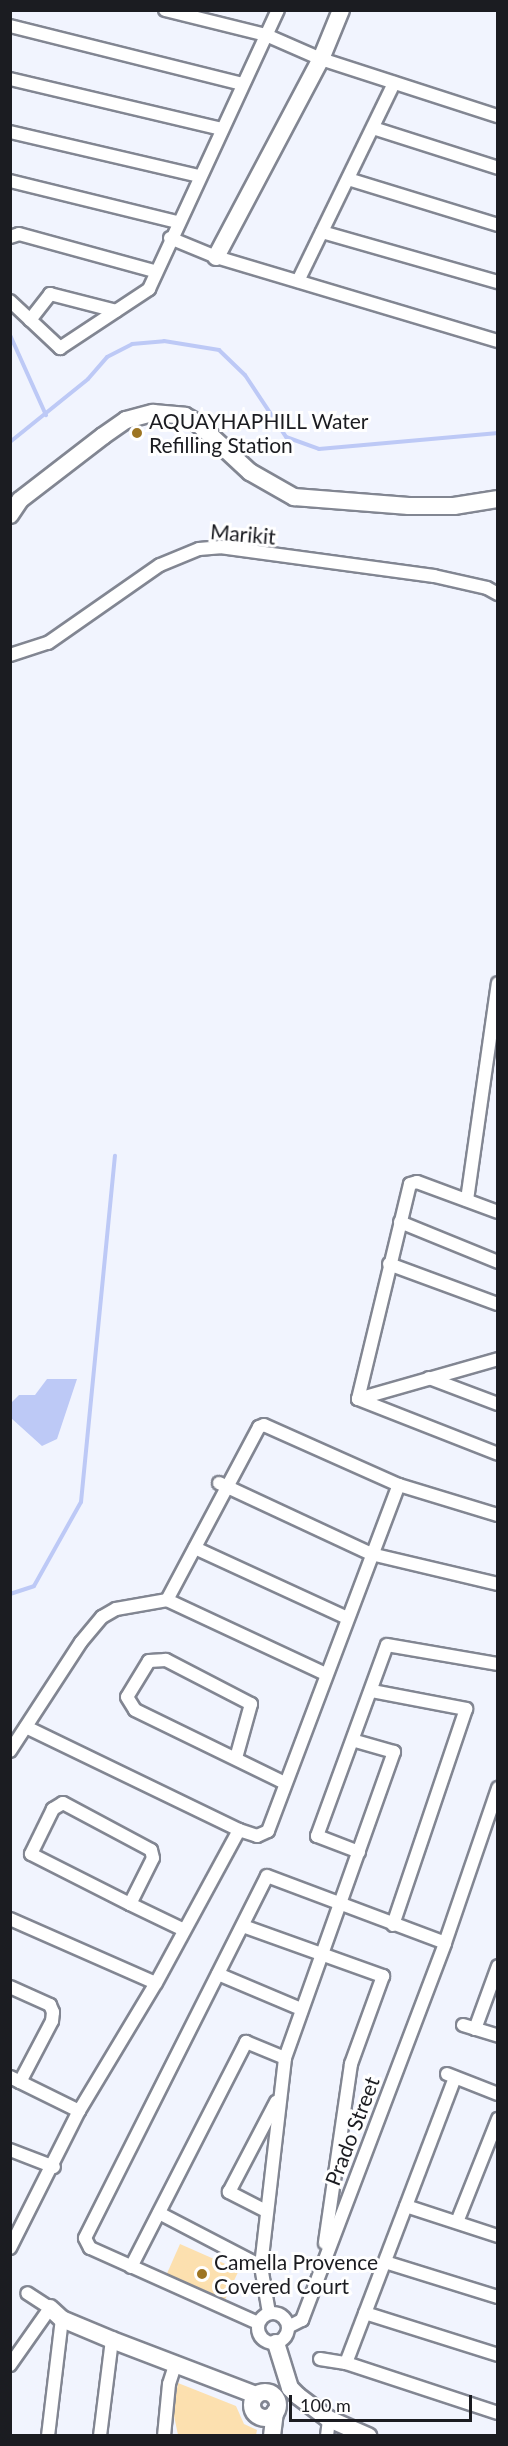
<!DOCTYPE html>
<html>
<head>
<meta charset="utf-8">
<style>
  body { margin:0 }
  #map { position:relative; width:508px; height:2446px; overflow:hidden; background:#f1f4fe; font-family:Lato,sans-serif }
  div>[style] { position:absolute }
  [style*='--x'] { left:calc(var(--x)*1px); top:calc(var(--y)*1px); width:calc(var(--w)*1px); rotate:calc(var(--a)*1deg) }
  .green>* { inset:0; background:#fce0af }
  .water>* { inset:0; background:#bdc9f6 }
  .stream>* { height:4px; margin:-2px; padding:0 2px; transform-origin:2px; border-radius:2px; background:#bdc9f6 }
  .roads { filter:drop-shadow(2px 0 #828692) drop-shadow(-2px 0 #828692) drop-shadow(0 2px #828692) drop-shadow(0 -2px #828692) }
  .street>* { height:12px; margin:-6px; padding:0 6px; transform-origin:6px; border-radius:6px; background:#fff }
  .street>.ring { margin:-6px; padding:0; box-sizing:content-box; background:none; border:12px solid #fff; border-radius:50% }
  .secondary>* { height:16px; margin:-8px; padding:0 8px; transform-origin:8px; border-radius:8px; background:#fff }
  .secondary>.ring { margin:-8px; padding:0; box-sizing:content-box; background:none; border:16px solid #fff; border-radius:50% }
  .dots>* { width:16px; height:16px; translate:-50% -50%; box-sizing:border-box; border:3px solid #fff; border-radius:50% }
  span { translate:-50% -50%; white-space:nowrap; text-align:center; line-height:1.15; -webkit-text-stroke:6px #fff; paint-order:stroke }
  .poi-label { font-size:21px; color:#1b1c21 }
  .left { translate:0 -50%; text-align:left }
  .street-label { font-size:21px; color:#1b1c21 }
  .frame { position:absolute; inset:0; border:12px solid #1b1c21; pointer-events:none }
  .scale { position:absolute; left:289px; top:2395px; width:183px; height:27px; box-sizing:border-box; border:3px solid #1b1c21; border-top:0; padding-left:8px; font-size:18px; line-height:21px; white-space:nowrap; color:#1b1c21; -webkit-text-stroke:4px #fff; paint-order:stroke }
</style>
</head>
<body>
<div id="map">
  <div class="green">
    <div style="clip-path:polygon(180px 2244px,239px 2270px,223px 2304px,165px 2278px)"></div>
    <div style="clip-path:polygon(178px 2383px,236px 2406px,244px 2424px,257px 2430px,256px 2435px,178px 2435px,173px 2411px)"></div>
  </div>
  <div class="water">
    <div style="clip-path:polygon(47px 1379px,77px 1379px,57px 1439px,42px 1446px,11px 1418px,11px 1403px,19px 1395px,35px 1395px)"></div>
  </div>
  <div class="stream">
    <div style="--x:10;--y:335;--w:88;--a:65.8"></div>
    <div style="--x:10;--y:442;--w:100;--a:-38.9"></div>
    <div style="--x:88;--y:379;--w:29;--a:-49"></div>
    <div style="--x:107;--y:357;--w:28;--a:-27"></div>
    <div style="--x:132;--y:344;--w:32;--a:-5"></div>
    <div style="--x:164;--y:341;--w:56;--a:9.3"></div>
    <div style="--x:219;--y:350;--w:36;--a:44"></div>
    <div style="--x:245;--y:375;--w:74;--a:56.5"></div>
    <div style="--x:286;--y:437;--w:35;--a:20"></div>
    <div style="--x:319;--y:449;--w:180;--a:-5.1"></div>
    <div style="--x:316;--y:554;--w:59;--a:7.9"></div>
    <div style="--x:161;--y:559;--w:39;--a:-24"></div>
    <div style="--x:197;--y:543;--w:13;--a:-4"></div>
    <div style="--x:10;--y:1594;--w:25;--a:-18"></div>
    <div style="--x:34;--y:1586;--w:96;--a:-60.8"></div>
    <div style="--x:81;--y:1502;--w:348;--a:-84.4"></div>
  </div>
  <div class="roads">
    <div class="street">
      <div style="--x:165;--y:10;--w:104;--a:13.9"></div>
      <div style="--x:266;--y:35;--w:60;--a:23.6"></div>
      <div style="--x:321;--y:59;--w:186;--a:17.9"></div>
      <div style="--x:10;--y:26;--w:240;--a:14"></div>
      <div style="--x:10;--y:79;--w:217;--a:13.3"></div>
      <div style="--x:373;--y:128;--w:131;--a:17.7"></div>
      <div style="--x:10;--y:132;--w:194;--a:13.1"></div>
      <div style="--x:348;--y:179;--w:157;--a:17"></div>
      <div style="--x:10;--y:181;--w:172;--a:13.8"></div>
      <div style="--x:322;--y:232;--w:183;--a:15.9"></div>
      <div style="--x:10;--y:237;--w:9;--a:-18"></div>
      <div style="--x:19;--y:234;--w:140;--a:15.3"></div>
      <div style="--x:170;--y:238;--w:50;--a:22.4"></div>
      <div style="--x:216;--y:257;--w:294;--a:16.6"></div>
      <div style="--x:298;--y:281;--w:220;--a:-64.1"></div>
      <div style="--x:10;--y:301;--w:69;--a:43.2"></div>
      <div style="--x:60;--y:348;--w:107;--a:-33.5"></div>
      <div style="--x:149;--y:289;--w:307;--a:-65.2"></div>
      <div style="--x:30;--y:320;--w:33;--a:-52"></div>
      <div style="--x:50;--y:294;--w:68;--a:14.4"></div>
      <div style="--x:10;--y:655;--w:40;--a:-18"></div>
      <div style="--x:48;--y:643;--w:136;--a:-34.9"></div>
      <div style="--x:160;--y:565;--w:42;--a:-22.3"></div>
      <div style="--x:199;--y:549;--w:21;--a:-5"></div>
      <div style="--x:220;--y:547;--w:216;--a:7.7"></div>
      <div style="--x:434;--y:576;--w:54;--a:12.8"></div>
      <div style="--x:487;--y:588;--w:13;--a:29"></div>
      <div style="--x:467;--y:1200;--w:219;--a:-81.9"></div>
      <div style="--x:400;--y:1222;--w:106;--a:22.2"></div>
      <div style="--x:389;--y:1264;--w:116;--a:20.2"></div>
      <div style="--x:429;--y:1378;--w:74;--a:20.6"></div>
      <div style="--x:358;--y:1399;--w:221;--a:-76.4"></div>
      <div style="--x:410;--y:1184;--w:7;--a:-16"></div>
      <div style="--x:417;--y:1182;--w:86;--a:20.3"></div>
      <div style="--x:358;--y:1399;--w:150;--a:21.4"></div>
      <div style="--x:358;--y:1399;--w:146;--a:-15.9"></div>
      <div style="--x:219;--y:1483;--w:168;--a:25"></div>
      <div style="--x:371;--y:1554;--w:130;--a:13.3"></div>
      <div style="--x:195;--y:1548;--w:167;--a:24.7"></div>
      <div style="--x:167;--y:1600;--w:196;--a:-62"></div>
      <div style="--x:259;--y:1427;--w:5;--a:-22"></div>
      <div style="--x:264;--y:1425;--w:148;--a:24"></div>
      <div style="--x:399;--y:1485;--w:103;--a:16.9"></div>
      <div style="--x:372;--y:1691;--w:96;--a:10.8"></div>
      <div style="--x:466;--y:1709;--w:228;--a:108.7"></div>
      <div style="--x:26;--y:1727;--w:237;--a:25.8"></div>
      <div style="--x:239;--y:1830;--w:19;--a:18"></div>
      <div style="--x:257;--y:1836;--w:12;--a:-24"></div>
      <div style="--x:268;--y:1831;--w:370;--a:-69.3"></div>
      <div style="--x:10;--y:1751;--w:130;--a:-56.9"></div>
      <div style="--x:81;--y:1642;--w:33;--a:-50"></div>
      <div style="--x:102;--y:1617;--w:16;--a:-30"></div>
      <div style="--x:116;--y:1609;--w:52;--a:-10"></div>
      <div style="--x:167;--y:1600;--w:175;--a:25"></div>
      <div style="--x:236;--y:1758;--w:56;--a:-74.5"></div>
      <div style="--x:251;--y:1704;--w:96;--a:-152.6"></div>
      <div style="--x:166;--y:1660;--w:17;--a:177"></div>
      <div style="--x:149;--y:1661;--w:42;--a:121.4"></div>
      <div style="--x:127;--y:1697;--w:15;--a:58"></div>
      <div style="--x:135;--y:1710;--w:167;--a:26"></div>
      <div style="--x:359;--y:1852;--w:45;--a:-159.1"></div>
      <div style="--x:317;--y:1836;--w:203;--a:-69.9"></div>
      <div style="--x:387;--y:1645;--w:113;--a:9.7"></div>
      <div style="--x:130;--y:1904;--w:51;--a:-63.4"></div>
      <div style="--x:153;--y:1858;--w:8;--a:-104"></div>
      <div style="--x:151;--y:1850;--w:100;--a:-151.9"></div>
      <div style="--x:63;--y:1803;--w:12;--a:149"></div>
      <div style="--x:53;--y:1809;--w:50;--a:116.1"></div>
      <div style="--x:31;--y:1854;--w:111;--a:26.8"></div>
      <div style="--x:130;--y:1904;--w:60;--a:25.7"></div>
      <div style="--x:10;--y:1919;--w:159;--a:23.7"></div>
      <div style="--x:243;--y:1926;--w:149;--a:19.7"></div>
      <div style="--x:383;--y:1976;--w:94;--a:110"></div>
      <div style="--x:351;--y:2064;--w:181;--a:98.3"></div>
      <div style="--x:218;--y:1974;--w:90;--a:22.9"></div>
      <div style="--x:10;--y:1987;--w:44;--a:24.2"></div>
      <div style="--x:50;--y:2005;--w:8;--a:67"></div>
      <div style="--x:53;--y:2012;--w:9;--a:96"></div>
      <div style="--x:52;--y:2021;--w:69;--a:117.7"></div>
      <div style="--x:463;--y:2025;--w:37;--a:17"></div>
      <div style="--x:475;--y:2029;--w:67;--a:-69.9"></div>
      <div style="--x:447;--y:2074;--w:55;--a:21.4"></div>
      <div style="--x:10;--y:2077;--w:77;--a:26.2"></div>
      <div style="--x:10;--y:2150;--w:47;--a:21.1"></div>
      <div style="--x:406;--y:2206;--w:97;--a:18.1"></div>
      <div style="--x:266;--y:2211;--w:42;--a:-152.8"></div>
      <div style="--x:229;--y:2192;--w:102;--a:-62.4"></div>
      <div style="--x:159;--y:2213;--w:115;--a:27.5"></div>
      <div style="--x:457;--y:2222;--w:111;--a:-68.3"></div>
      <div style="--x:10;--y:2248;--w:153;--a:-63.3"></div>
      <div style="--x:79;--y:2111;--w:149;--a:-59"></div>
      <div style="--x:156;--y:1983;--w:174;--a:-61.5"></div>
      <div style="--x:385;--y:2262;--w:118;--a:17.2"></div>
      <div style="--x:131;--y:2267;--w:253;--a:-62.9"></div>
      <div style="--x:246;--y:2042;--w:42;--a:22.3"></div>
      <div class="ring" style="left:258px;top:2313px;width:18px;height:18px"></div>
      <div style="--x:269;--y:2313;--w:48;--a:-99.7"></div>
      <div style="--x:261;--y:2266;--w:209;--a:-83.4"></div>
      <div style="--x:285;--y:2058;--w:325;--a:-70.4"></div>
      <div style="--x:394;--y:1752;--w:41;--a:-164.2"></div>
      <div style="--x:365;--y:2313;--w:139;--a:17.5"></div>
      <div style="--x:258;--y:2323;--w:184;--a:-155.9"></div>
      <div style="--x:90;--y:2248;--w:11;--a:-117"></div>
      <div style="--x:85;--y:2238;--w:405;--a:-63.3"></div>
      <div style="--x:267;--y:1876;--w:190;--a:20.6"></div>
      <div style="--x:288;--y:2327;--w:16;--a:-27"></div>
      <div style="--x:302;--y:2320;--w:403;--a:-69.2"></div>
      <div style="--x:445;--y:1943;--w:164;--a:-71.1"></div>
      <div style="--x:320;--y:2359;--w:26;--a:9"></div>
      <div style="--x:346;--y:2363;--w:160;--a:18.2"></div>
      <div style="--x:346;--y:2363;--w:303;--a:-69.1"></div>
      <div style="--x:10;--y:2365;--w:70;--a:-54.9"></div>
      <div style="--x:50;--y:2308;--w:27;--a:-147"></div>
      <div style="--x:48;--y:2436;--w:118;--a:-83.2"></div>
      <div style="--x:100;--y:2436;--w:97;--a:-82.9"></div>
      <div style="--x:164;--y:2436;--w:52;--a:-84.5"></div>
      <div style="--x:169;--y:2384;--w:20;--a:-72"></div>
      <div style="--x:327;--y:2436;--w:17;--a:-83"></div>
    </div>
    <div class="secondary">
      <div style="--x:216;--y:257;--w:224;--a:-62.1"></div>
      <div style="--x:321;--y:59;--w:53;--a:-67.8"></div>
      <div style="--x:10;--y:515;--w:18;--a:-56"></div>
      <div style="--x:20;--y:500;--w:105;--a:-37.6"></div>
      <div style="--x:103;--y:436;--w:28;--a:-35"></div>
      <div style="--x:126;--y:420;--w:28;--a:-15"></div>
      <div style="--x:153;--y:413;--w:32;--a:5"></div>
      <div style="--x:185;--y:416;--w:13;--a:29"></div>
      <div style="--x:196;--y:422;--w:74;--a:42.8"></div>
      <div style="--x:250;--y:472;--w:51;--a:29.6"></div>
      <div style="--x:294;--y:497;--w:115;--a:4.5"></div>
      <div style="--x:409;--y:506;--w:45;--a:0"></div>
      <div style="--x:454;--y:506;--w:45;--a:-9"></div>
      <div style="--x:50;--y:2308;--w:16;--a:43"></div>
      <div style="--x:62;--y:2319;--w:54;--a:22.8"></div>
      <div style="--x:112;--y:2340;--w:154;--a:20.9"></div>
      <div style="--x:276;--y:2343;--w:47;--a:72.7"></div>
      <div style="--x:290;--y:2388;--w:11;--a:45"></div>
      <div style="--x:298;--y:2396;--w:39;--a:37"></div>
      <div style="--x:329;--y:2419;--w:43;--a:23.6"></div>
      <div class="ring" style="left:252px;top:2392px;width:10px;height:10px"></div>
      <div style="--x:272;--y:2436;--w:24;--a:-83"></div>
    </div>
  </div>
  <div class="dots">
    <div style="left:137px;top:433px;background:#9d7523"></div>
    <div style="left:202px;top:2274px;background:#9d7523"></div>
  </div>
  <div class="poi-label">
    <span class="left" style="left:149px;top:433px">AQUAYHAPHILL Water<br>Refilling Station</span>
    <span class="left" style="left:214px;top:2274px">Camella Provence<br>Covered Court</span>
  </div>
  <div class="street-label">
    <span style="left:243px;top:534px;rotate:5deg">Marikit</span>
    <span style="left:352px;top:2131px;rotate:-69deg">Prado Street</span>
  </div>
  <div class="frame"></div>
  <div class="scale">100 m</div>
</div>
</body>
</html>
